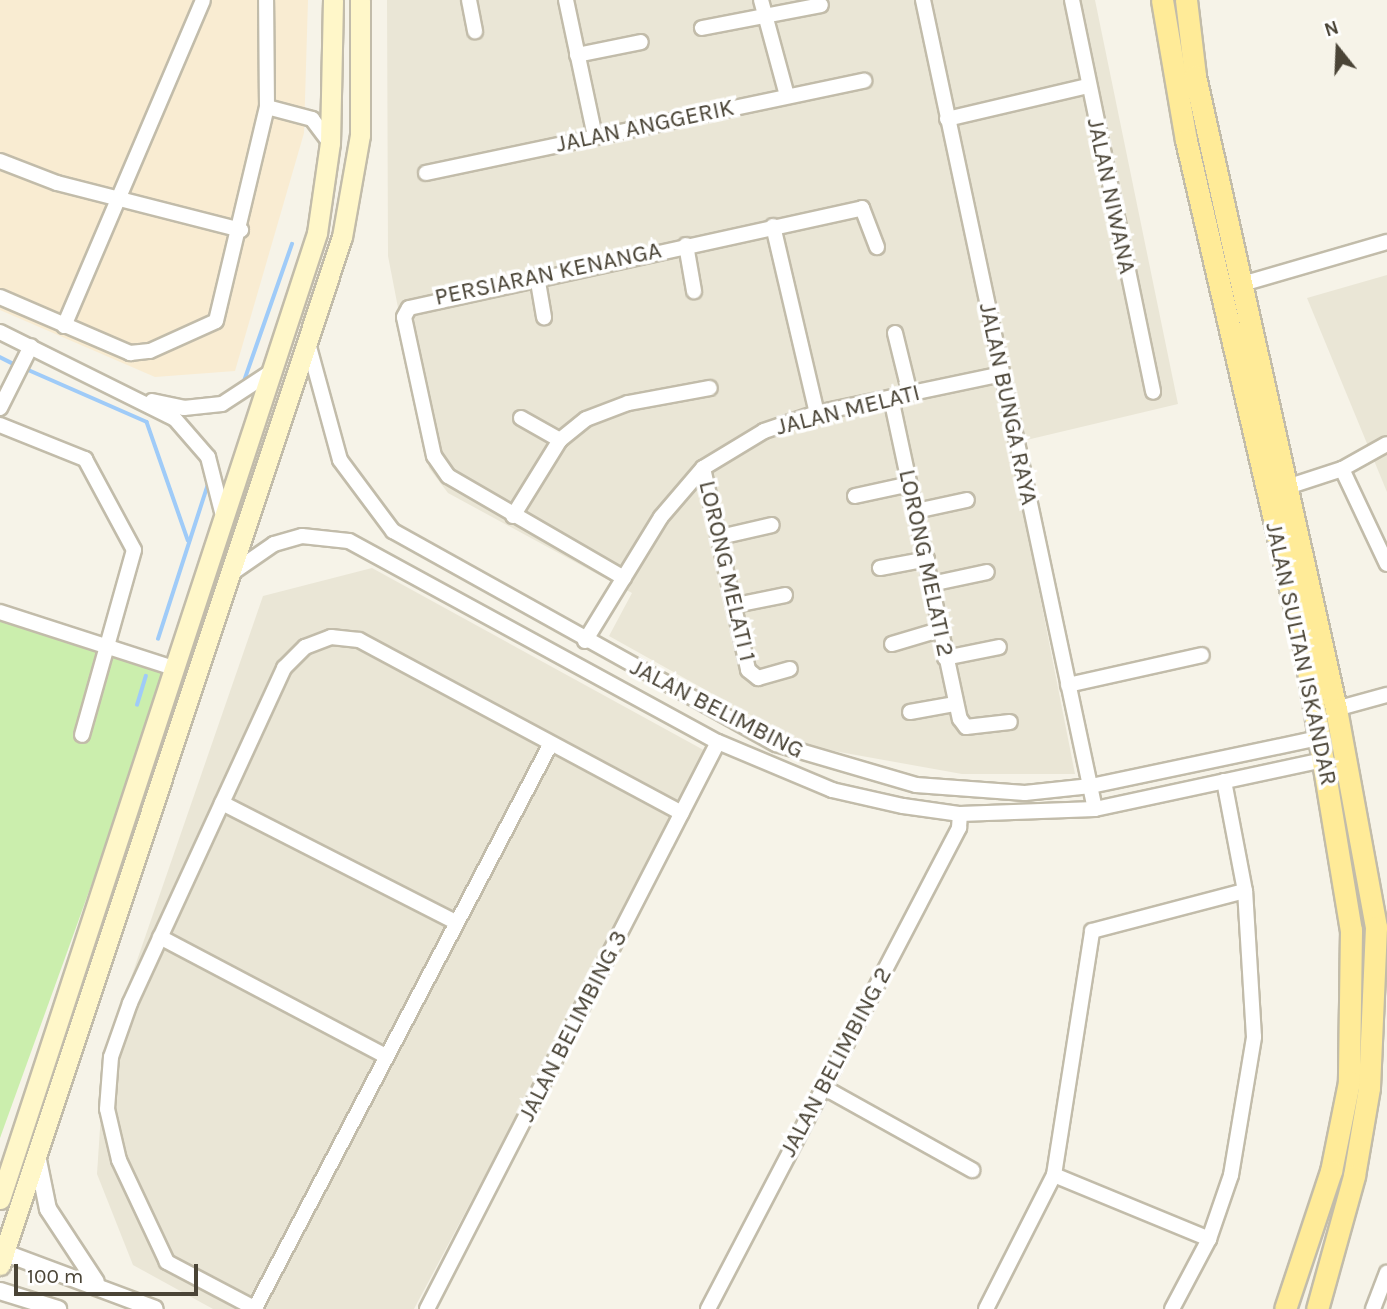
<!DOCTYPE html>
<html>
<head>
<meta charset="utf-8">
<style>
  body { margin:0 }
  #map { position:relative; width:1387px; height:1309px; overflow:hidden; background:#f6f3e8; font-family:Karla,sans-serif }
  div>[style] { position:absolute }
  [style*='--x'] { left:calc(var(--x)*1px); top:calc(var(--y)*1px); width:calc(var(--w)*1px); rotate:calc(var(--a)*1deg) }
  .residential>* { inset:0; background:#eae6d6 }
  .commercial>* { inset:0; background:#f9ecd2 }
  .green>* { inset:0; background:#cbeead }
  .stream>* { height:3.5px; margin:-1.75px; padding:0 1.75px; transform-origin:1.75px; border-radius:1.75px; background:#9fcbf8 }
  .roads { filter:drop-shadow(2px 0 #c2bcaa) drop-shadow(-2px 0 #c2bcaa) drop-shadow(0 2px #c2bcaa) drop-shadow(0 -2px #c2bcaa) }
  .minor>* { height:14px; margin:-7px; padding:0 7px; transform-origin:7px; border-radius:7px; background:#fff }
  .tertiary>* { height:16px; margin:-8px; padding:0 8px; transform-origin:8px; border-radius:8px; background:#fff }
  .secondary>* { height:19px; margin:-9.5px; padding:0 9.5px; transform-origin:9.5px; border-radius:9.5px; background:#fff7c9 }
  .primary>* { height:21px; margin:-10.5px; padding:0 10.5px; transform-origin:10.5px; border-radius:10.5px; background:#ffeb98 }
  span { translate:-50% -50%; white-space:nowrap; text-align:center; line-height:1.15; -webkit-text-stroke:7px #fff; paint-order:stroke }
  .street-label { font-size:24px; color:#4a4436 }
  .north { position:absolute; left:1303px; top:14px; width:70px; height:70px; -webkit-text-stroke:5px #fff; paint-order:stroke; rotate:342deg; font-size:19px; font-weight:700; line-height:28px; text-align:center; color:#4a4436 }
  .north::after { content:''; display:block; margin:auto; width:24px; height:32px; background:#4a4436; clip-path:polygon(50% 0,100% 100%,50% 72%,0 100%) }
  .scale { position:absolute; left:14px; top:1264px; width:184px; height:32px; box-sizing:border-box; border:4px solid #4a4436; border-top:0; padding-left:9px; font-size:21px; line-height:24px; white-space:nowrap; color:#4a4436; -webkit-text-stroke:5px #fff; paint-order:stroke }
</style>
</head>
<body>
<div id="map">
  <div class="residential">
    <div style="clip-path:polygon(387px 0,1095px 0,1178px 404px,1010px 444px,1075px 774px,962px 774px,806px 746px,609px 636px,632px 593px,448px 493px,429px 468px,388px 256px)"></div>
    <div style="clip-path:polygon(1387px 275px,1387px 492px,1307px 298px)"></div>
    <div style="clip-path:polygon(372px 568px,709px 753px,414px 1309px,213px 1309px,133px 1265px,97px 1174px,105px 1053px,263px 596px)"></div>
  </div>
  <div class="commercial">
    <div style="clip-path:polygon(0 0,308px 0,304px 133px,235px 371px,155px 377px,0 310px)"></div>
  </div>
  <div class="green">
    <div style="clip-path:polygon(0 612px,170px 667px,0 1138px)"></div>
  </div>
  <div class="stream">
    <div style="--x:0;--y:357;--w:18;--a:27"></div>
    <div style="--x:24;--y:368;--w:134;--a:23.7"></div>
    <div style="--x:147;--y:422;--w:125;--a:70.8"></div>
    <div style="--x:243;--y:384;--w:148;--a:-70.7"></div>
    <div style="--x:158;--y:639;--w:163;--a:-72.1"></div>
    <div style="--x:137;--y:705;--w:30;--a:-73"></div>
  </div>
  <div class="roads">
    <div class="minor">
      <div style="--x:469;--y:0;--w:32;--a:79"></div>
      <div style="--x:566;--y:0;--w:139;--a:78"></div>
      <div style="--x:761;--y:0;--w:99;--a:74.8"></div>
      <div style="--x:923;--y:0;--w:827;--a:78"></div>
      <div style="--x:1072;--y:0;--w:400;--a:78.3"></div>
      <div style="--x:702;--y:28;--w:121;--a:-10.9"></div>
      <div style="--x:577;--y:55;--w:65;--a:-11.5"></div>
      <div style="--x:267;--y:107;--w:47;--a:14.9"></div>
      <div style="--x:312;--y:119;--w:30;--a:53"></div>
      <div style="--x:947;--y:119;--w:145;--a:-13.2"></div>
      <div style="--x:0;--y:161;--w:61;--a:21.1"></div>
      <div style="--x:57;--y:183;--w:190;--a:14.3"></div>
      <div style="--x:426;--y:173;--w:448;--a:-11.9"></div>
      <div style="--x:773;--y:226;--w:192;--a:76.8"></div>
      <div style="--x:686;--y:245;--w:47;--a:80.1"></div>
      <div style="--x:537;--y:276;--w:42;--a:80.3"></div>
      <div style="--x:1242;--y:284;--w:151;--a:-16.2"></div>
      <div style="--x:0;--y:297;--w:142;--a:23.3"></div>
      <div style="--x:130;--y:353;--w:20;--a:-6"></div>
      <div style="--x:150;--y:351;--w:72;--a:-24.4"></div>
      <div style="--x:216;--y:321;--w:220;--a:-76.6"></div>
      <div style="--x:267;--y:107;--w:107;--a:-90.5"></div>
      <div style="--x:64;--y:326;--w:354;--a:-66.9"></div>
      <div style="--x:0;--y:332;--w:195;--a:26.4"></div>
      <div style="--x:175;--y:419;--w:50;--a:49"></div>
      <div style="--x:208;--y:457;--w:57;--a:75.7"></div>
      <div style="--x:895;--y:333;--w:63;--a:76.2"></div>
      <div style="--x:308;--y:343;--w:121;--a:74.7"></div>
      <div style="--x:340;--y:460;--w:89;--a:53.3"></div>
      <div style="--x:393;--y:531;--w:438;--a:29.1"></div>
      <div style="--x:776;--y:744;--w:146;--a:16.3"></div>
      <div style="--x:916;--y:785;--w:109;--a:4.2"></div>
      <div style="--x:1025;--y:793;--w:66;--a:-6.1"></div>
      <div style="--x:1091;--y:786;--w:233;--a:-11.9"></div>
      <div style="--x:891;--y:398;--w:328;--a:77.9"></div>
      <div style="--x:960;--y:719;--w:10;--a:53"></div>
      <div style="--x:966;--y:727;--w:44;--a:-6.5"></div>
      <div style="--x:152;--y:401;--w:33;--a:12"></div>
      <div style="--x:184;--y:408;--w:38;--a:-6"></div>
      <div style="--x:222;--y:404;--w:55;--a:-33.1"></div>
      <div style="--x:0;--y:408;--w:69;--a:-63.4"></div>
      <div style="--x:521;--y:418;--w:45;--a:29.4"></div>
      <div style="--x:0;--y:425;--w:92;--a:21.8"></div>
      <div style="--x:85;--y:459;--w:103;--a:61.7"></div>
      <div style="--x:134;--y:550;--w:192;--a:105.7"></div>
      <div style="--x:703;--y:468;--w:207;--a:77.4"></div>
      <div style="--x:748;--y:670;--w:13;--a:39"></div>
      <div style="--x:758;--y:678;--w:33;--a:-16"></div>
      <div style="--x:1342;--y:469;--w:105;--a:64.7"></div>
      <div style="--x:1287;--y:487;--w:58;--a:-18.1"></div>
      <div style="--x:1342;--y:469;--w:51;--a:-29.1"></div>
      <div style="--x:855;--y:496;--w:56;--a:-12.3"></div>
      <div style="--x:916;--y:511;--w:52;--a:-12.2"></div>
      <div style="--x:513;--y:516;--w:89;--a:-58.3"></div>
      <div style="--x:560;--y:440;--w:33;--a:-39"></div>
      <div style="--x:586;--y:419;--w:45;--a:-20.9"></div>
      <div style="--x:628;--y:403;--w:83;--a:-10.4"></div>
      <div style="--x:720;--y:537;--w:53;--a:-13"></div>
      <div style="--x:880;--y:568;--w:48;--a:-10.8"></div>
      <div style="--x:232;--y:573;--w:51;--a:-34.6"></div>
      <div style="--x:274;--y:544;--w:29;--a:-16"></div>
      <div style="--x:302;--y:536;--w:47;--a:6.1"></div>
      <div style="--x:349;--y:541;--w:420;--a:28.6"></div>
      <div style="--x:718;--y:742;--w:124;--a:22.8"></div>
      <div style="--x:832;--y:790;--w:73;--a:12.7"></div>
      <div style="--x:903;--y:806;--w:58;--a:8"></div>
      <div style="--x:960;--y:814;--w:135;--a:-2.1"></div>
      <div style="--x:1095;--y:809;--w:234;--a:-12.1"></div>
      <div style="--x:624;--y:578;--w:203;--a:-149.9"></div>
      <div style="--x:448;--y:476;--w:24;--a:-125"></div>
      <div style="--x:434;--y:456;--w:142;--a:-102.2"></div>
      <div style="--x:404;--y:317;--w:10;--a:-61"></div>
      <div style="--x:409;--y:308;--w:464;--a:-12.4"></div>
      <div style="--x:862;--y:208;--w:42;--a:69"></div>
      <div style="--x:931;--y:584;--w:57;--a:-12.1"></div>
      <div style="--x:736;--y:605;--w:50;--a:-11.5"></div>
      <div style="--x:0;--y:612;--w:179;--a:17.9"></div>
      <div style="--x:585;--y:641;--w:145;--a:-58.5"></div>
      <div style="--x:661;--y:517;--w:65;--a:-49.4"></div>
      <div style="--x:703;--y:468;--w:71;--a:-31.2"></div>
      <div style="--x:764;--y:431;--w:56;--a:-18.8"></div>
      <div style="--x:817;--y:413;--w:189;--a:-11.9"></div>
      <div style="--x:892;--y:644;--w:49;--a:-16.6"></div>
      <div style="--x:945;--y:658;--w:55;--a:-11.5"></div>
      <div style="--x:1068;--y:685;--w:137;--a:-12.6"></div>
      <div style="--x:1336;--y:709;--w:53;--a:-15.4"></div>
      <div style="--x:910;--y:712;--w:46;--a:-10.1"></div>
      <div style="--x:222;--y:803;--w:260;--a:27"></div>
      <div style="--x:160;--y:937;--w:255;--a:27.8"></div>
      <div style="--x:823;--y:1087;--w:171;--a:29.1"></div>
      <div style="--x:1054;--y:1175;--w:168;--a:22.4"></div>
      <div style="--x:255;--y:1308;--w:633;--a:-62.34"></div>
      <div style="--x:256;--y:1309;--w:101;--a:-152.2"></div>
      <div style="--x:167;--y:1262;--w:113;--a:-115.2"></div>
      <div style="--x:119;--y:1160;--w:52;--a:-103.2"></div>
      <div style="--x:107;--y:1109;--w:52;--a:-85.6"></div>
      <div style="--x:111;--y:1057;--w:57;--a:-70.6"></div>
      <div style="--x:130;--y:1003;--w:369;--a:-65.3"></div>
      <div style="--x:284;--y:668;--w:30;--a:-45"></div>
      <div style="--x:305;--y:647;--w:28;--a:-21"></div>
      <div style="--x:331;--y:637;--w:28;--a:6"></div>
      <div style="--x:359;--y:640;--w:366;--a:28.2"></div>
      <div style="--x:427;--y:1309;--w:637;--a:-62.83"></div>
      <div style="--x:708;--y:1309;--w:543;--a:-62.44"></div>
      <div style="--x:959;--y:828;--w:14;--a:-86"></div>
      <div style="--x:986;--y:1309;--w:150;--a:-63.1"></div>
      <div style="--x:1054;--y:1175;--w:247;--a:-81.1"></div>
      <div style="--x:1092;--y:931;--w:158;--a:-14.7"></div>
      <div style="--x:1172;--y:1309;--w:79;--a:-62.1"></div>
      <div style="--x:1209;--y:1239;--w:68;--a:-71"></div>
      <div style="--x:1231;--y:1175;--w:140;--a:-80.5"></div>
      <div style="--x:1254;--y:1037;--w:146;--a:-93.5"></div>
      <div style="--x:1245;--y:891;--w:112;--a:-100.8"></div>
      <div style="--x:1373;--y:1309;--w:39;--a:-69"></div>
    </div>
    <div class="tertiary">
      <div style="--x:38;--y:1160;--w:50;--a:78.5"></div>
      <div style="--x:48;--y:1209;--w:87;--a:56.7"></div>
      <div style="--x:0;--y:1251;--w:165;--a:20.5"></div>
      <div style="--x:0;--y:1291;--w:61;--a:17.2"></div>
    </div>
    <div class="secondary">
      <div style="--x:0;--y:1199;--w:1017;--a:-71.83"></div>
      <div style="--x:317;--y:233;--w:91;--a:-81.8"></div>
      <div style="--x:330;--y:143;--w:143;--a:-88.8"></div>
      <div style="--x:0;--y:1265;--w:1083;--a:-71.6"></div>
      <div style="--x:342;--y:237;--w:104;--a:-80"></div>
      <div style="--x:360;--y:135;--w:135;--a:-90"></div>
    </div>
    <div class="primary">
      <div style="--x:1162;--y:0;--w:142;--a:80.3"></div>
      <div style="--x:1186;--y:140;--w:527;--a:76.94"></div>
      <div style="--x:1305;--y:653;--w:281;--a:80.6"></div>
      <div style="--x:1351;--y:930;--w:152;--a:90.8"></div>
      <div style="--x:1349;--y:1082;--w:91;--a:101.4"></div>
      <div style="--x:1331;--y:1171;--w:145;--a:108.4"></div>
      <div style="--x:1186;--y:0;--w:77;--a:83.2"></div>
      <div style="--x:1195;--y:76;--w:649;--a:77.44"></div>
      <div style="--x:1336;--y:709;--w:222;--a:79.6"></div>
      <div style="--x:1376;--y:927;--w:161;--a:92.5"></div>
      <div style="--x:1369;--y:1088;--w:89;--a:99.7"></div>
      <div style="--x:1354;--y:1176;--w:138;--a:105.5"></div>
    </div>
  </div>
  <div class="street-label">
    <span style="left:645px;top:126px;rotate:-12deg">JALAN ANGGERIK</span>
    <span style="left:1111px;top:196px;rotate:78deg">JALAN NIWANA</span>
    <span style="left:548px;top:274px;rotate:-12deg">PERSIARAN KENANGA</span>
    <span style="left:1008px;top:404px;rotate:78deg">JALAN BUNGA RAYA</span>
    <span style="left:848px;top:410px;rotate:-14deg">JALAN MELATI</span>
    <span style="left:926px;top:563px;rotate:78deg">LORONG MELATI 2</span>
    <span style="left:727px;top:571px;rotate:77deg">LORONG MELATI 1</span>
    <span style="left:1301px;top:654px;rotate:78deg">JALAN SULTAN ISKANDAR</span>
    <span style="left:717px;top:709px;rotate:27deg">JALAN BELIMBING</span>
    <span style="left:573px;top:1026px;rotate:-63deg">JALAN BELIMBING 3</span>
    <span style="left:836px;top:1062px;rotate:-62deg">JALAN BELIMBING 2</span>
  </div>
  <div class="north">N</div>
  <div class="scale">100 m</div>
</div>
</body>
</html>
